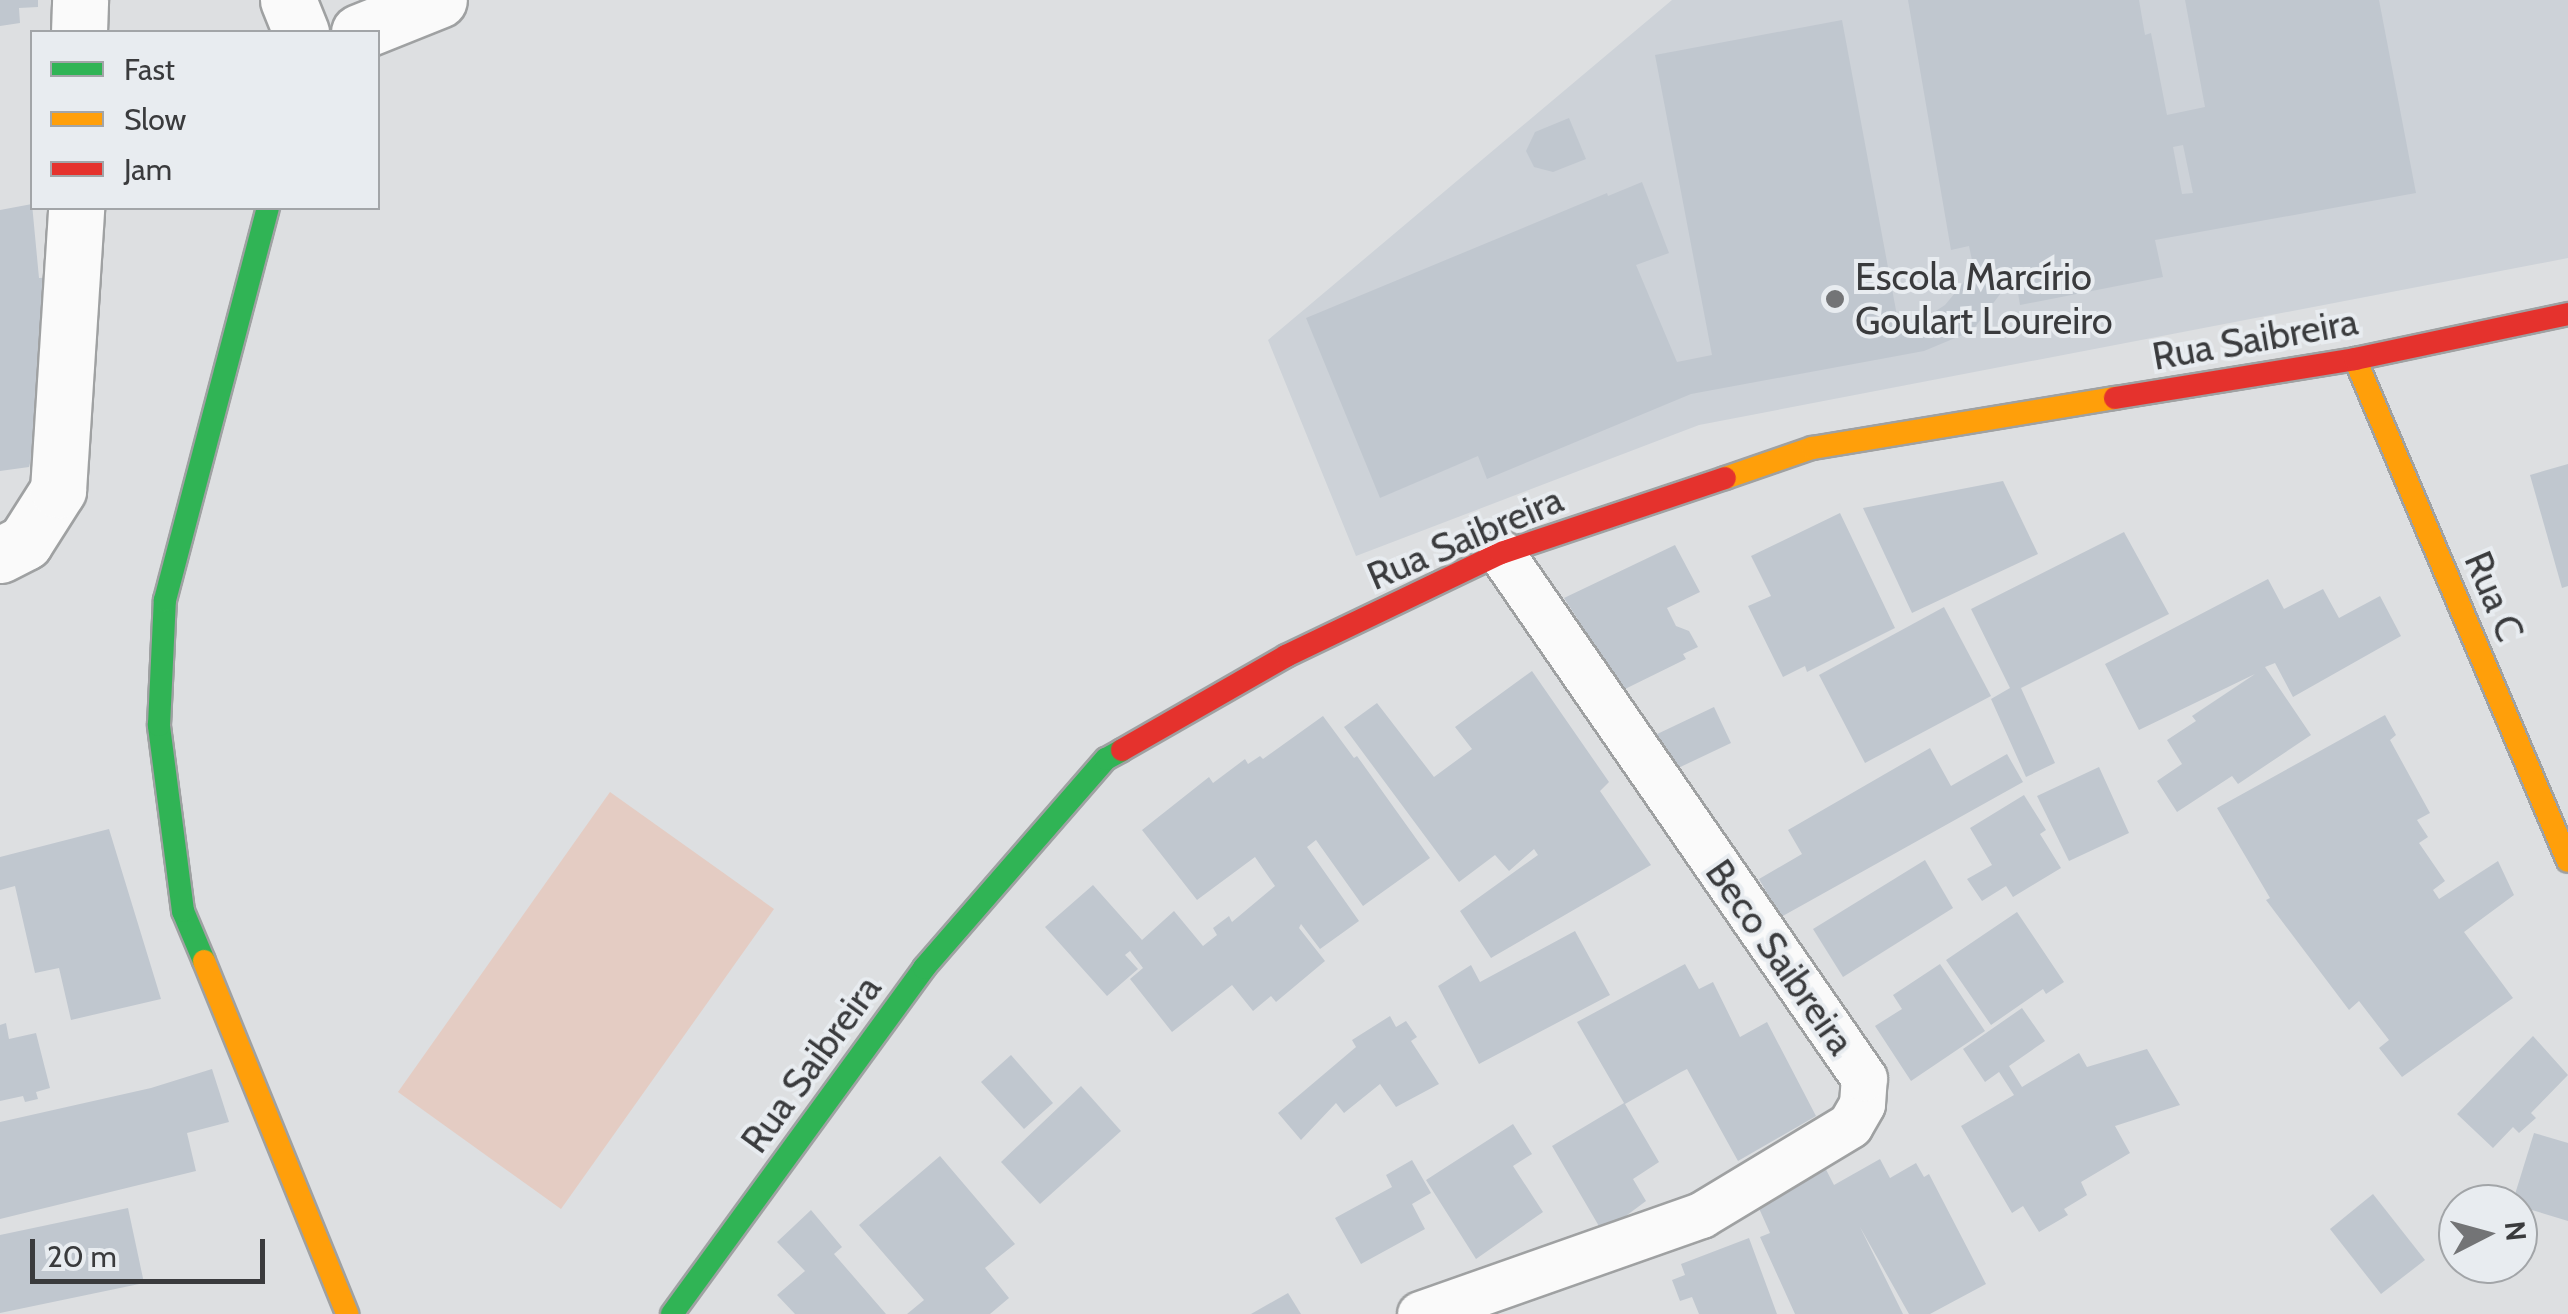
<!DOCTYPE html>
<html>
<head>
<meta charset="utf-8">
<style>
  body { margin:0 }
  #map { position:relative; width:2568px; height:1314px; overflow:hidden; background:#dddfe1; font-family:Cabin,sans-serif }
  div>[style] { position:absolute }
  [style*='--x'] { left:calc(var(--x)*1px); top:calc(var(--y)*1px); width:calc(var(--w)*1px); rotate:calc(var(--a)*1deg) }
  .built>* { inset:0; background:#cdd2d8 }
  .green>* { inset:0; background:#e4ccc3 }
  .building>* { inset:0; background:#c0c7cf }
  .roads { filter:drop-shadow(2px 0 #9fa1a2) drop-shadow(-2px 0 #9fa1a2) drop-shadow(0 2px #9fa1a2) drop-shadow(0 -2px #9fa1a2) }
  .lane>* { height:45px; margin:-22.5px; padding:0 22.5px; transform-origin:22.5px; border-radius:22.5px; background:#fafafa }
  .street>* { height:55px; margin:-27.5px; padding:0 27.5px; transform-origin:27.5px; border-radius:27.5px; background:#fafafa }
  .fast>* { height:22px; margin:-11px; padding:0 11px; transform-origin:11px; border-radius:11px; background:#30b455 }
  .slow>* { height:22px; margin:-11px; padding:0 11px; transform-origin:11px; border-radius:11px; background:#ff9f0a }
  .jam>* { height:22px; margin:-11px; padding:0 11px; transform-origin:11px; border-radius:11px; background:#e5322d }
  .dots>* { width:28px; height:28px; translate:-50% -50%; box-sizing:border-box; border:5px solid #e8ecf0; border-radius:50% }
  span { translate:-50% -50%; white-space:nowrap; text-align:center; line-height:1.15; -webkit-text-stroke:8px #e8ecf0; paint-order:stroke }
  .poi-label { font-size:38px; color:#3a3b3d }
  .left { translate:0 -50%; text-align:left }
  .street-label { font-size:38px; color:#3a3b3d }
  .legend { position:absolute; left:30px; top:30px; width:350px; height:180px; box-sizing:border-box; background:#e8ecf0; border:2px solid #a2a5a8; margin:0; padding:12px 18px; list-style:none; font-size:30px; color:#3a3b3d }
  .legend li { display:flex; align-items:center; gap:20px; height:50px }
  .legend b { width:50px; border:2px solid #a2a5a8 }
  .north { position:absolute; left:2438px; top:1184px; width:100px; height:100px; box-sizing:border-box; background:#e8ecf0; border:2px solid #a2a5a8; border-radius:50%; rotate:84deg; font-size:28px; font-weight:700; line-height:40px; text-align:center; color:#3a3b3d }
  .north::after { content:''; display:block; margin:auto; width:35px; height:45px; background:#737476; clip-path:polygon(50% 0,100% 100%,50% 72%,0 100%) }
  .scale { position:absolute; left:30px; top:1239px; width:235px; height:45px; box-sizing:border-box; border:5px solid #3a3b3d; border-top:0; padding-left:12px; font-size:30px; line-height:35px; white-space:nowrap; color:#3a3b3d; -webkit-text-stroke:8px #e8ecf0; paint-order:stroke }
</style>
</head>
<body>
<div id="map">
  <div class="built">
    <div style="clip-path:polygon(1672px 0,2568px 0,2568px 258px,1699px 425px,1356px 556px,1268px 340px)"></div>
  </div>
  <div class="green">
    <div style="clip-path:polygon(610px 792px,774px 909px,561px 1209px,398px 1092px)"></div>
  </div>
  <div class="building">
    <div style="clip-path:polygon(0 0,38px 0,38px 7px,19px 8px,20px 23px,0 26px)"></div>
    <div style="clip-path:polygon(evenodd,1908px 0,2139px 0,2145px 35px,2151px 33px,2167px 115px,2205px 107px,2185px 0,2379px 0,2416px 193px,2155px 240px,2163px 277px,2020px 305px,2017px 287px,2004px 289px,1972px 331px,1924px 351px,1691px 394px,1487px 479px,1478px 456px,1380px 498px,1306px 318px,1607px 193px,1608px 196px,1642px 182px,1669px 253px,1636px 265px,1677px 362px,1712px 355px,1655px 55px,1842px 20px,1898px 321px,1928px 316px,1945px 305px,1974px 270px,1969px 246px,1951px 250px,1908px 0,2183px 145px,2193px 193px,2182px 194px,2173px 147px,2183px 145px)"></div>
    <div style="clip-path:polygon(1569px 118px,1586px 159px,1553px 172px,1534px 167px,1526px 151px,1535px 132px)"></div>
    <div style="clip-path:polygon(32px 204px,39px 278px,58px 277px,43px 413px,29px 467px,0 471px,0 210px)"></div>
    <div style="clip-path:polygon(2568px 464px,2568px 586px,2562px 588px,2530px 475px)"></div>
    <div style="clip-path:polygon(2003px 481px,2038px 554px,1912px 613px,1863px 508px)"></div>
    <div style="clip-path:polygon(1840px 513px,1895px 628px,1807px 672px,1805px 666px,1783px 677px,1748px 606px,1771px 596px,1751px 556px)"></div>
    <div style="clip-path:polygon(2124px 532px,2169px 614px,2021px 688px,2055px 763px,2026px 777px,1991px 699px,2010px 688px,1971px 609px)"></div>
    <div style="clip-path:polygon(1675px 545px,1700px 592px,1667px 608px,1676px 626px,1689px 631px,1698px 647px,1683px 654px,1686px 659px,1623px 690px,1564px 598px)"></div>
    <div style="clip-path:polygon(2268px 579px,2284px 609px,2323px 589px,2339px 618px,2380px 596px,2401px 636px,2293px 697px,2275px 663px,2265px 667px,2311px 735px,2238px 784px,2232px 776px,2177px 812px,2157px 781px,2182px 764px,2167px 740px,2196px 721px,2192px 716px,2255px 674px,2139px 730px,2105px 664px)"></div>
    <div style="clip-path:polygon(1944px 607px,1991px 696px,1865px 763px,1819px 675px)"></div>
    <div style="clip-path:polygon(1532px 671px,1609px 782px,1600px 791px,1651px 865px,1491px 958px,1460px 911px,1538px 855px,1534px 849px,1509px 871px,1495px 855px,1459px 882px,1344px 727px,1377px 703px,1434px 777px,1472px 749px,1455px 727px)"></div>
    <div style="clip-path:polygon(1714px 707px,1731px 743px,1674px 770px,1653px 736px)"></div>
    <div style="clip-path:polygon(2385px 715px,2396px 735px,2390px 740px,2430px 813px,2417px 820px,2428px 837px,2419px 843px,2445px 881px,2433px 890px,2439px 899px,2498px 861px,2514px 895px,2464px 932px,2513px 998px,2402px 1077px,2379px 1048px,2389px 1040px,2359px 1001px,2349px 1010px,2266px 900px,2270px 898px,2217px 808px)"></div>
    <div style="clip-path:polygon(1323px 716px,1354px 758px,1357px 756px,1430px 858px,1363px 906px,1316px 840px,1307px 847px,1359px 921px,1320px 949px,1301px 924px,1299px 928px,1325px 961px,1276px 1002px,1271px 996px,1253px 1011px,1232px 985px,1172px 1032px,1130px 979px,1143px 968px,1130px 951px,1125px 955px,1138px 969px,1107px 996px,1045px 927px,1093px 885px,1142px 940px,1174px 911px,1203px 946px,1217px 935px,1213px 928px,1229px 916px,1232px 922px,1275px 886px,1255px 857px,1197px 900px,1142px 830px,1209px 777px,1213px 783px,1245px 759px,1248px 764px,1260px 756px,1263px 759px)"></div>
    <div style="clip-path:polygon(1930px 748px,1951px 786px,2007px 754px,2023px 782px,1781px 917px,1759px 879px,1802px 854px,1788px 830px)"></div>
    <div style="clip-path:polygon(2099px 767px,2129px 833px,2069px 861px,2037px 796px)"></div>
    <div style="clip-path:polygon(2024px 795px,2046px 830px,2040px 834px,2061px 868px,2013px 897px,2006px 886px,1982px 901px,1967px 879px,1992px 865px,1970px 828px)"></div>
    <div style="clip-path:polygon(109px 829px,161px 999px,71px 1020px,59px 968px,35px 973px,15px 886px,0 890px,0 857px)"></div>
    <div style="clip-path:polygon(1925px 860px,1953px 908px,1843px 977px,1813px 929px)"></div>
    <div style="clip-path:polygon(2017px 912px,2064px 982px,2046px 994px,2043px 989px,1991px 1025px,1946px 960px)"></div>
    <div style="clip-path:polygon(1575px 931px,1610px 995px,1479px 1064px,1438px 986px,1471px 965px,1480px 982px)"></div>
    <div style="clip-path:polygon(1685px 964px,1699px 989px,1713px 982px,1740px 1037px,1767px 1022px,1816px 1116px,1738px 1161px,1687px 1069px,1681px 1072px,1625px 1104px,1659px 1162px,1633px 1179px,1646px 1201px,1603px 1233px,1552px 1146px,1624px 1103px,1577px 1022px)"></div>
    <div style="clip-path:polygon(1940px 964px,1985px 1031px,1911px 1081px,1875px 1026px,1902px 1009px,1893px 995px)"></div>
    <div style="clip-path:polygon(2022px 1008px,2045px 1041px,2009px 1066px,2022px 1087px,2079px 1053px,2087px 1067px,2147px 1049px,2180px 1105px,2115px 1126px,2130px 1153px,2081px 1182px,2087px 1195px,2064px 1209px,2068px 1215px,2039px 1232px,2023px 1206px,2012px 1213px,1961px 1126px,2014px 1095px,1999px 1072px,1985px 1082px,1963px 1049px)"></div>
    <div style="clip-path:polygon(1390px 1016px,1396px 1027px,1406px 1021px,1417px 1037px,1411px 1041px,1439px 1084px,1396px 1107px,1380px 1084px,1344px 1113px,1336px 1103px,1301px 1140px,1278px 1113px,1356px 1047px,1352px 1040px)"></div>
    <div style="clip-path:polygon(6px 1023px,9px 1039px,36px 1033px,50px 1088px,36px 1092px,38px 1099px,25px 1102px,23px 1096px,0 1101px,0 1025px)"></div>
    <div style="clip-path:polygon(2533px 1036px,2568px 1075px,2531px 1113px,2536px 1118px,2519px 1133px,2513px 1127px,2493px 1148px,2457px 1114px)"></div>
    <div style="clip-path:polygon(1011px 1055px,1053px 1103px,1024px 1129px,981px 1082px)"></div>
    <div style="clip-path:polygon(212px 1069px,229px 1122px,187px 1133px,196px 1171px,0 1219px,0 1122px,151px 1088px)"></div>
    <div style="clip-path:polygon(1081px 1086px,1121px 1131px,1040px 1204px,1001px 1162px)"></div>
    <div style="clip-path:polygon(1513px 1124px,1532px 1154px,1513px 1166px,1543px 1212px,1476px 1259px,1426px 1180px)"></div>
    <div style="clip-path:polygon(2534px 1133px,2568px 1143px,2568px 1221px,2512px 1204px)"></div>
    <div style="clip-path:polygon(940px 1156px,1015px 1244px,985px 1268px,1009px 1298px,990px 1314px,907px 1314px,924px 1300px,859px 1225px)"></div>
    <div style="clip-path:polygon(1820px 1158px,1834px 1185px,1880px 1159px,1890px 1178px,1916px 1163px,1924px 1177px,1929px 1174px,1986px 1284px,1930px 1314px,1909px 1314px,1860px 1227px,1903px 1314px,1795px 1314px,1760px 1237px,1770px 1233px,1753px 1195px)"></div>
    <div style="clip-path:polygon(1412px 1160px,1431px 1193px,1412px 1204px,1425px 1229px,1361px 1264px,1335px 1218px,1392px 1187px,1386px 1175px)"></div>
    <div style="clip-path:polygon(2373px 1194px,2425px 1260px,2381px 1294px,2330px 1229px)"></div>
    <div style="clip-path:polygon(128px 1208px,144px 1283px,0 1313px,0 1235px)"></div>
    <div style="clip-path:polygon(811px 1210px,842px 1247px,834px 1254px,886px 1314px,795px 1314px,777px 1295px,805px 1271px,777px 1242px)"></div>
    <div style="clip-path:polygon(1749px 1238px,1777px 1314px,1699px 1314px,1692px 1297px,1680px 1301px,1672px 1280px,1685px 1275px,1681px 1264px)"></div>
    <div style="clip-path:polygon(1288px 1293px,1301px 1314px,1251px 1314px)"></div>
  </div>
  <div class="roads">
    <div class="lane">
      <div style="--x:1420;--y:1314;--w:298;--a:-19.4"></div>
      <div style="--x:1701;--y:1215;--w:174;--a:-31.1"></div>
      <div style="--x:1850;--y:1125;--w:24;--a:-60"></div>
      <div style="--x:1862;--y:1104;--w:26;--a:-86"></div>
      <div style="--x:1864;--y:1078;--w:638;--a:-124.66"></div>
    </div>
    <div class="street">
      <div style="--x:288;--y:0;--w:35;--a:68"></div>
      <div style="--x:79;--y:32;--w:32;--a:-88"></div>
      <div style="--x:359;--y:32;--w:86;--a:-21.8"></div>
      <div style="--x:0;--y:555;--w:28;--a:-27"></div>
      <div style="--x:25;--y:542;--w:62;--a:-57.6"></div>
      <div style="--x:58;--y:490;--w:283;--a:-86.3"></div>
    </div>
    <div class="fast">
      <div style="--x:204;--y:961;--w:54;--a:-112.8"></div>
      <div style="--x:183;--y:911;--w:188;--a:-97.4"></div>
      <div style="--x:159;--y:725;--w:125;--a:-87.3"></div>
      <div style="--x:165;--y:600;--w:405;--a:-75.3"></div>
      <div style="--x:672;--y:1314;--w:428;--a:-53.9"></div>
      <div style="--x:924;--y:968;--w:277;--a:-49"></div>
      <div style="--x:1106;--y:759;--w:18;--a:-29"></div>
    </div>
    <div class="slow">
      <div style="--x:2355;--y:359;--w:545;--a:67.01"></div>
      <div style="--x:1725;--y:478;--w:92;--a:-19"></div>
      <div style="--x:1812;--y:448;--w:307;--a:-9.4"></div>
      <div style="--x:204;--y:961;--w:381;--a:67.9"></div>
    </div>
    <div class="jam">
      <div style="--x:2115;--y:398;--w:243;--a:-9.2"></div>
      <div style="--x:2355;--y:359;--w:218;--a:-11.9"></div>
      <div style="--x:1122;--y:750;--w:189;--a:-29.8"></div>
      <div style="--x:1286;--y:656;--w:238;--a:-25.6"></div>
      <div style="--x:1501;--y:553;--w:236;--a:-18.5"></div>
    </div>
  </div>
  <div class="dots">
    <div style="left:1835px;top:299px;background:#737476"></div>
  </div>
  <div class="poi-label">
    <span class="left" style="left:1855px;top:299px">Escola Marcírio<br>Goulart Loureiro</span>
  </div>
  <div class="street-label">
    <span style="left:2255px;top:339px;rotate:-10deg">Rua Saibreira</span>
    <span style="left:1465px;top:538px;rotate:-23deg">Rua Saibreira</span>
    <span style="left:2494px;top:596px;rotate:67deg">Rua C</span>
    <span style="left:1780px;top:957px;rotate:55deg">Beco Saibreira</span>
    <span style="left:811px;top:1064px;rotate:-54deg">Rua Saibreira</span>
  </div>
  <ul class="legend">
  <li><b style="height:12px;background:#30b455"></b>Fast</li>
  <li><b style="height:12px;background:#ff9f0a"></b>Slow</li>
  <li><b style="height:12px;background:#e5322d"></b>Jam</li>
  </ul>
  <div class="north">N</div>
  <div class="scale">20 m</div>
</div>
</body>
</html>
